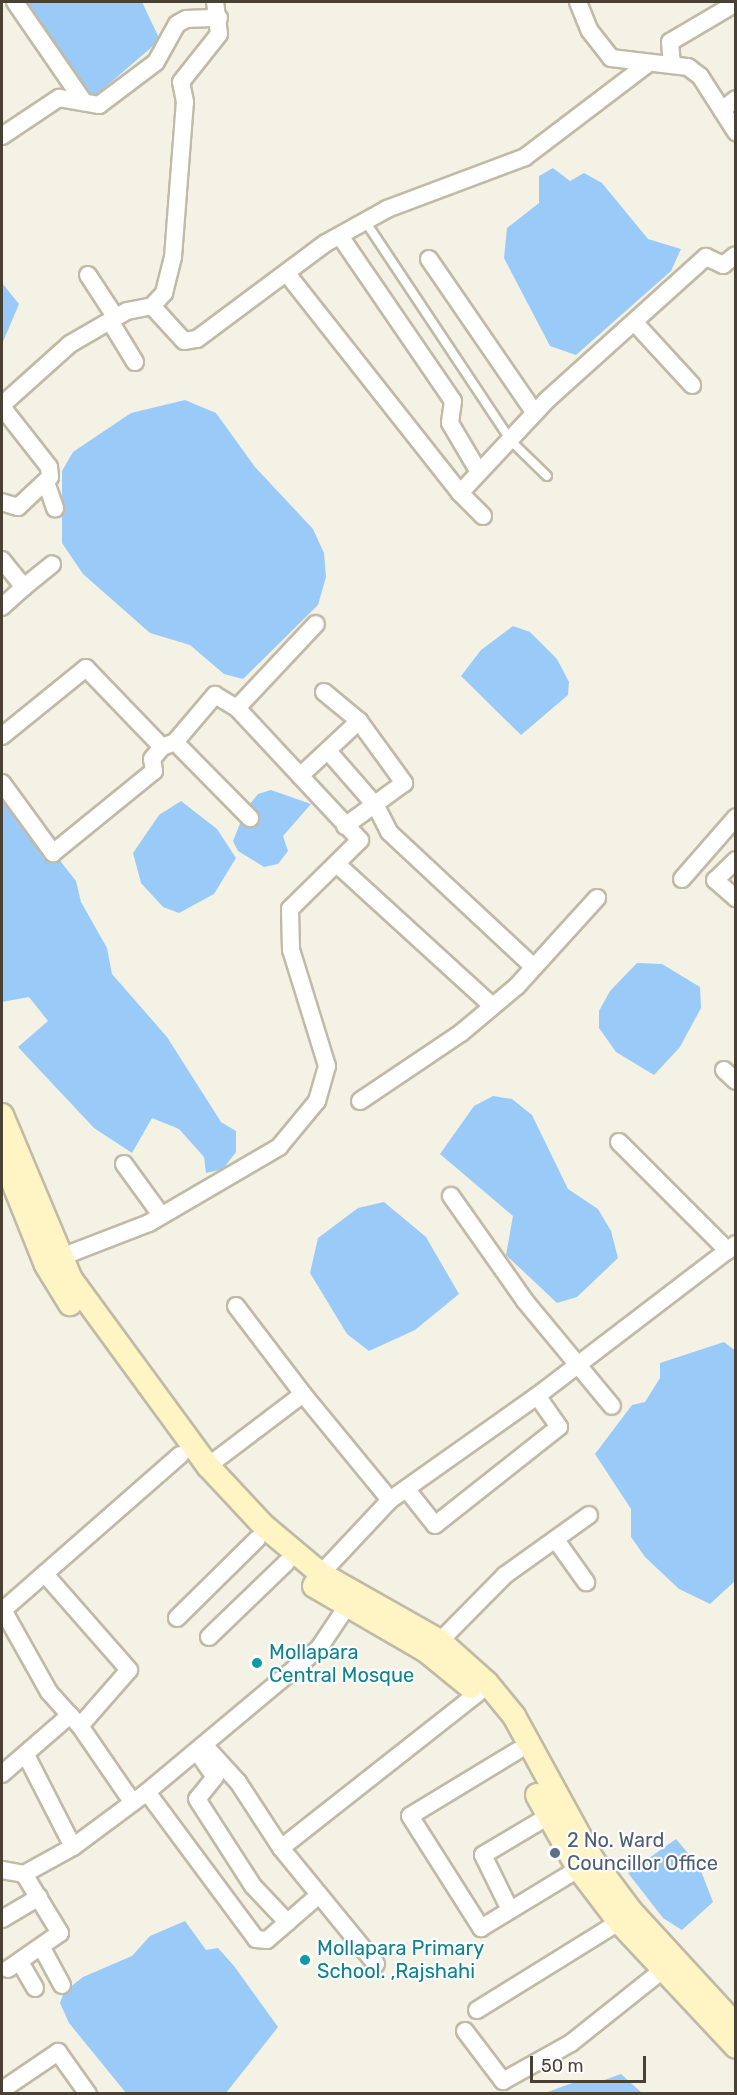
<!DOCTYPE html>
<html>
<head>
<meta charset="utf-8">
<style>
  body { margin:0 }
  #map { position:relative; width:737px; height:2095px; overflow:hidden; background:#f4f1e5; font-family:Rubik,sans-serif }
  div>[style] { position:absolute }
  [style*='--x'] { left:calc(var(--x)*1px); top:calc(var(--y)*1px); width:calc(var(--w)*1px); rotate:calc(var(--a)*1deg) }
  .water>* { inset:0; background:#9acbf8 }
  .roads { filter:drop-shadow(2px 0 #c1baa6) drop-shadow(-2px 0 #c1baa6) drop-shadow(0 2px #c1baa6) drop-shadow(0 -2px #c1baa6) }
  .lane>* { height:8px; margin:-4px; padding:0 4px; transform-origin:4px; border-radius:4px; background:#fff }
  .street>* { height:16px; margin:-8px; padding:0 8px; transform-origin:8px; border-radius:8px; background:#fff }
  .secondary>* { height:22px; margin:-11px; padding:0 11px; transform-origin:11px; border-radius:11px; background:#fff5c4 }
  .dots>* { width:16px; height:16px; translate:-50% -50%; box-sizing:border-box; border:3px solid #fff; border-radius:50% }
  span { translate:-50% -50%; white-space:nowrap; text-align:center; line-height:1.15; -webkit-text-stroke:4.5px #fff; paint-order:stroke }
  .culture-label { font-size:20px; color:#0d838f }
  .left { translate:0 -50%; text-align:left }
  .service-label { font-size:20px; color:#4e5e75 }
  .frame { position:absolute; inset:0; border:3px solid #484134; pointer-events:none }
  .scale { position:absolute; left:530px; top:2056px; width:116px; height:27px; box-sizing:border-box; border:3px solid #484134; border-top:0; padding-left:8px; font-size:18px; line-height:21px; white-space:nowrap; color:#484134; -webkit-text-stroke:4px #fff; paint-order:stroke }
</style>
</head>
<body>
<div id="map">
  <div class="water">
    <div style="clip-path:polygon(20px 2px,142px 2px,160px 40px,88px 102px)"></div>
    <div style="clip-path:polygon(553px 168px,570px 181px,584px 173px,602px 183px,648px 239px,681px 249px,671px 271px,576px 355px,550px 346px,504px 258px,507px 228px,539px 203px,539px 176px)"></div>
    <div style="clip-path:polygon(2px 283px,19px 304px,2px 344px)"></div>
    <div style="clip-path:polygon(185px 400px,216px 413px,255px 467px,313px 529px,324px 553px,326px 577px,318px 605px,243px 679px,224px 674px,190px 645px,150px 633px,83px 574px,62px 543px,62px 471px,73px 452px,131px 413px)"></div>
    <div style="clip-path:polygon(513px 626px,530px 632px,557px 659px,569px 682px,568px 695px,521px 735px,461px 676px,481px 650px)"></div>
    <div style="clip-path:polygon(2px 787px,76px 881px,81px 902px,107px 948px,112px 974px,167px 1037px,221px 1122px,236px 1131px,236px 1152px,223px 1169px,206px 1173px,204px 1157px,179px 1129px,152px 1118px,132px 1153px,94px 1128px,18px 1047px,48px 1021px,29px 997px,2px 1002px)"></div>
    <div style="clip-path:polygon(271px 790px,311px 804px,283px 836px,288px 851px,278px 864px,264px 867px,238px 851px,233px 841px,246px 809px,258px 794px)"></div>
    <div style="clip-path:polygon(181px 801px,217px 829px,236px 858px,214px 894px,179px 913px,163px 907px,141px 883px,133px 853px,159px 815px)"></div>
    <div style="clip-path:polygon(637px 963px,662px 964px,700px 987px,701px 1008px,680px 1047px,654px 1075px,616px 1052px,599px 1028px,599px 1011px,610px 991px)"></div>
    <div style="clip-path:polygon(493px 1096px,512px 1099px,532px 1115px,568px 1189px,598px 1209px,611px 1231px,618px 1258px,577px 1297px,557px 1303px,506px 1255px,513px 1216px,440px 1154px,474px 1106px)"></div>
    <div style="clip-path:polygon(384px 1202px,426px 1237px,459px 1294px,415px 1330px,369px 1351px,347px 1334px,310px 1273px,318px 1238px,358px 1208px)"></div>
    <div style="clip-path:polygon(724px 1342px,736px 1351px,735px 1581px,710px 1604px,679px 1589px,645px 1557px,631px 1537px,631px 1509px,595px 1454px,632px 1405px,645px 1402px,660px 1378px,660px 1363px)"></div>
    <div style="clip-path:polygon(676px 1839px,699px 1866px,713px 1902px,682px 1930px,663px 1918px,628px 1873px)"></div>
    <div style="clip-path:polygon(185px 1921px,206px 1950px,218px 1948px,234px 1966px,278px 2027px,226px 2093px,126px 2093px,69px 2023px,60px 2003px,64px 1992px,83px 1977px,132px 1956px,150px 1936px)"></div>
    <div style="clip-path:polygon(621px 2074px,642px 2093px,545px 2093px,575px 2082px,596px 2083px)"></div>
  </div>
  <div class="roads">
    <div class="lane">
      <div style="--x:365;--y:221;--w:264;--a:56.4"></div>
      <div style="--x:511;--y:441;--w:50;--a:44.2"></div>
    </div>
    <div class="street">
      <div style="--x:15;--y:2;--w:121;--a:55.4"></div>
      <div style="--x:578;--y:2;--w:31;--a:68"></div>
      <div style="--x:590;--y:31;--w:34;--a:52"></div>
      <div style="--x:611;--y:58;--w:78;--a:6.7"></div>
      <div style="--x:688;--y:67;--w:15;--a:37"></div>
      <div style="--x:700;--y:76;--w:67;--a:57.3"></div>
      <div style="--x:672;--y:65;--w:23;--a:-95"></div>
      <div style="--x:670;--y:42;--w:77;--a:-30.6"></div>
      <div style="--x:722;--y:110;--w:18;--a:-38"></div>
      <div style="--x:2;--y:136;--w:69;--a:-33.7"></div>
      <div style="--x:59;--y:98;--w:41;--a:9.9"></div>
      <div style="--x:99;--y:105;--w:71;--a:-37"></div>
      <div style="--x:156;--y:62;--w:43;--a:-61.1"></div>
      <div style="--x:177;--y:24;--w:10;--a:-29"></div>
      <div style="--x:186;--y:19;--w:33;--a:-2"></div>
      <div style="--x:340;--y:236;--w:200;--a:55.6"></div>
      <div style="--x:453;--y:401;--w:22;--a:98"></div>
      <div style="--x:450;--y:423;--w:57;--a:59.4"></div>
      <div style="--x:429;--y:259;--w:187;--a:55.5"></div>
      <div style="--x:88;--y:275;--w:51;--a:56.9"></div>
      <div style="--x:288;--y:275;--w:278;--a:51.7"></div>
      <div style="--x:152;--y:306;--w:18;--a:-47"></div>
      <div style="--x:164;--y:293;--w:37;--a:-76"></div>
      <div style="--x:173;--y:257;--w:155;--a:-85.6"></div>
      <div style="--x:185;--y:102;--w:20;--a:-101"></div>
      <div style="--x:181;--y:82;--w:61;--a:-51.6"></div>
      <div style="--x:219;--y:34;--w:32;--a:-97"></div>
      <div style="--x:110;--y:321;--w:48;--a:58.6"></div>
      <div style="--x:636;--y:324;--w:83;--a:47.4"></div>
      <div style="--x:2;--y:405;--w:91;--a:-41.9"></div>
      <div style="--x:70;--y:344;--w:66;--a:-30.1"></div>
      <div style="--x:127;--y:311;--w:25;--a:-11"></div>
      <div style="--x:152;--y:306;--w:47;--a:47.6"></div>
      <div style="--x:184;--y:341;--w:13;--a:-9"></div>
      <div style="--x:197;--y:339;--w:161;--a:-36.7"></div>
      <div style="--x:326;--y:243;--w:70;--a:-29.1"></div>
      <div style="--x:387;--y:209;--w:147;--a:-20.6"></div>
      <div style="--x:525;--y:157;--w:151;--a:-37.2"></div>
      <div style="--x:2;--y:407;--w:76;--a:51.9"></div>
      <div style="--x:49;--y:467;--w:10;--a:84"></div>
      <div style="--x:50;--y:477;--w:44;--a:136.8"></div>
      <div style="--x:18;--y:507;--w:17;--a:-163"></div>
      <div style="--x:46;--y:482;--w:28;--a:71"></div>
      <div style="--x:483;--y:516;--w:33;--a:-135"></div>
      <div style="--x:460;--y:493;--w:127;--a:-46.9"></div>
      <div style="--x:547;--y:400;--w:214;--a:-42"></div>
      <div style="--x:706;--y:257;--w:19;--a:25"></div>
      <div style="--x:723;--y:265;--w:16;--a:-38"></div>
      <div style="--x:2;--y:560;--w:35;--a:51"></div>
      <div style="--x:24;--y:587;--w:30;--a:138"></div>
      <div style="--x:24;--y:587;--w:36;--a:-39"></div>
      <div style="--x:324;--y:692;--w:45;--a:39.6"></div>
      <div style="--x:359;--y:721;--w:77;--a:54"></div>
      <div style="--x:404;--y:783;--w:73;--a:143.9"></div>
      <div style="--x:2;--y:736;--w:108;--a:-39"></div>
      <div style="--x:86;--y:668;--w:110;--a:46.1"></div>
      <div style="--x:162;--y:747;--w:14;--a:-21"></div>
      <div style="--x:175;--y:742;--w:62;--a:-49.6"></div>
      <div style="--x:215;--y:695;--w:26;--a:31"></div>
      <div style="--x:237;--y:708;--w:115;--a:-46.8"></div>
      <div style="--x:175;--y:742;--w:107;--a:45.4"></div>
      <div style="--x:328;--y:751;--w:73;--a:48.9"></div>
      <div style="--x:376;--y:806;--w:29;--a:63"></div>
      <div style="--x:389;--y:832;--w:198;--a:43"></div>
      <div style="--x:300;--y:776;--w:81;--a:-43"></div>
      <div style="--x:2;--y:783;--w:87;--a:53.9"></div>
      <div style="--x:53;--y:853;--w:130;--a:-39.1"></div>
      <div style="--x:154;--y:771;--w:12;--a:-99"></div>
      <div style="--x:152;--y:759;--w:16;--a:-50"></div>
      <div style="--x:736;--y:860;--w:29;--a:136"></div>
      <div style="--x:715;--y:880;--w:28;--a:41"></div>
      <div style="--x:339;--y:866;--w:206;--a:42.4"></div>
      <div style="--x:682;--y:879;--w:82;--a:-48.9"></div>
      <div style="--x:724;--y:1070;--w:16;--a:43"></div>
      <div style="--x:360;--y:1101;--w:122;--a:-34"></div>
      <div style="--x:461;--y:1033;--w:73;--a:-40"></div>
      <div style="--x:517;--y:986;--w:119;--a:-47.7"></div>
      <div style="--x:619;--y:1142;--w:154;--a:45"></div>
      <div style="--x:124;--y:1164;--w:63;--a:54"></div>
      <div style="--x:451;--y:1196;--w:128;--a:54.8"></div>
      <div style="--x:525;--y:1301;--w:136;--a:50.4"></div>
      <div style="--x:61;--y:1257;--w:94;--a:-21.1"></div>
      <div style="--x:149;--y:1223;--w:151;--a:-30.3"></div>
      <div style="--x:279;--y:1147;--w:60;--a:-50.4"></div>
      <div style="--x:317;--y:1101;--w:36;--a:-74"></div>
      <div style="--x:327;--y:1066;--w:121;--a:-107.2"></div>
      <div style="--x:291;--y:950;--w:41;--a:-91.4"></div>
      <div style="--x:290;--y:909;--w:98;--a:-44.6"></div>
      <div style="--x:360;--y:840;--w:180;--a:-133"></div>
      <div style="--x:236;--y:1306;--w:111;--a:52.7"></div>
      <div style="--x:208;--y:1466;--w:119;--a:-37.2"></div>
      <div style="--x:303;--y:1394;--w:137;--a:50.6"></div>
      <div style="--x:408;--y:1491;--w:43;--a:51.5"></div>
      <div style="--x:435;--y:1525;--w:158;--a:-38.3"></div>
      <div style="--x:559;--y:1427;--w:38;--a:-125"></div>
      <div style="--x:556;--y:1540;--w:52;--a:54.5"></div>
      <div style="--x:314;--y:1581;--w:111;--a:-46.8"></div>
      <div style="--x:390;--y:1500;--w:180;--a:-35.3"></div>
      <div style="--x:537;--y:1396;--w:250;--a:-37.4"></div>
      <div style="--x:3;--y:1610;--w:94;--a:60.7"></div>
      <div style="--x:49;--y:1692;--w:31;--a:48"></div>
      <div style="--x:2;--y:1611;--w:237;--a:-41.2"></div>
      <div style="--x:177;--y:1618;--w:112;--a:-44.6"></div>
      <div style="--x:209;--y:1637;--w:107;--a:-43.9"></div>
      <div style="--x:440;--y:1641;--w:93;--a:-45.4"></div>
      <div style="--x:505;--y:1575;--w:103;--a:-35.5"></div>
      <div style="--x:80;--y:1726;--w:93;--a:55.5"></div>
      <div style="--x:205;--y:1746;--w:49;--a:47.5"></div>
      <div style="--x:238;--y:1782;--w:79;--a:56.9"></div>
      <div style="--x:281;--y:1848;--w:251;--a:-38.2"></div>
      <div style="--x:517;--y:1751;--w:125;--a:148.7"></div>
      <div style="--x:410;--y:1816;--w:133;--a:57.6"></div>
      <div style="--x:481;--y:1928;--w:125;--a:-31.3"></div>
      <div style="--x:198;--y:1753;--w:29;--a:55"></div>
      <div style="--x:215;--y:1777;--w:28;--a:129"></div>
      <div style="--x:197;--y:1799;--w:103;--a:57.2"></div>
      <div style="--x:253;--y:1886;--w:50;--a:46.6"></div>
      <div style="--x:26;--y:1755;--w:103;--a:62.9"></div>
      <div style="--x:2;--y:1774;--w:90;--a:-40.9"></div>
      <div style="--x:70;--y:1715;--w:15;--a:48"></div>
      <div style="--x:80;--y:1726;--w:74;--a:-48.8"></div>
      <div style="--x:129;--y:1670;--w:128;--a:-131.2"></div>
      <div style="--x:147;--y:1792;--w:183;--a:53.4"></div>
      <div style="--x:256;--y:1939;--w:11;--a:5"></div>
      <div style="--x:267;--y:1940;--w:69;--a:-40.9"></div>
      <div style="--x:281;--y:1848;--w:150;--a:50.7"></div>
      <div style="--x:2;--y:1870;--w:22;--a:10"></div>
      <div style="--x:24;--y:1874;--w:56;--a:-28.9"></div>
      <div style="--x:73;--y:1847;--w:92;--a:-36.6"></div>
      <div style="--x:147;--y:1792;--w:224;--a:-39.9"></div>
      <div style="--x:319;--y:1648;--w:63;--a:-56.1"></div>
      <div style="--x:510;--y:1910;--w:61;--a:-116.1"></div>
      <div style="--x:483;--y:1855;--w:74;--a:-30.7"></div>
      <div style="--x:2;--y:1919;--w:43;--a:-30.7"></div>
      <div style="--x:42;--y:1948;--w:42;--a:61.6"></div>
      <div style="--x:20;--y:1962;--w:30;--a:60"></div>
      <div style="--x:8;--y:1969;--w:63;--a:-34.7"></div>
      <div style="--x:60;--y:1933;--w:69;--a:-121.4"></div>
      <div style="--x:477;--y:2010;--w:167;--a:-31.8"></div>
      <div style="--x:465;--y:2031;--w:63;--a:52.8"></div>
      <div style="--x:503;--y:2081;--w:78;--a:-29.2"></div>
      <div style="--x:571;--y:2043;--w:114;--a:-38.6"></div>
      <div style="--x:2;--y:2090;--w:68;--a:-34.2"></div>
      <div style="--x:58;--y:2052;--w:52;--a:54.5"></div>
    </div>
    <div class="secondary">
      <div style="--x:2;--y:1115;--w:178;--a:67.2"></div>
      <div style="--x:71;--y:1279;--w:232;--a:53.8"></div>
      <div style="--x:208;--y:1466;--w:82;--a:47"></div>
      <div style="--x:264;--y:1526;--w:73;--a:40"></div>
      <div style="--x:320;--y:1573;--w:138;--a:29.5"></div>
      <div style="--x:440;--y:1641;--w:63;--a:41.8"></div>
      <div style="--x:487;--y:1683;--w:43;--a:50.7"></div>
      <div style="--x:514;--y:1716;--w:164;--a:61.3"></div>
      <div style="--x:593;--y:1860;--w:64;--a:53.3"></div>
      <div style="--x:631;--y:1911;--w:155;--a:47.4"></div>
      <div style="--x:2;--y:1155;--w:118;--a:68.2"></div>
      <div style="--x:46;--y:1265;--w:46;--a:58.4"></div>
      <div style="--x:314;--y:1586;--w:129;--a:30.1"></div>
      <div style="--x:426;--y:1651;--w:57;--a:39.3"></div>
      <div style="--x:537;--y:1795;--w:84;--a:60.7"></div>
      <div style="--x:578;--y:1868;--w:68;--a:52.8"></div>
      <div style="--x:619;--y:1922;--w:171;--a:46.9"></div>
    </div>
  </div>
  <div class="dots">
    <div style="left:257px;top:1663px;background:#0f9aa8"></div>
    <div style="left:555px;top:1853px;background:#5c6f8a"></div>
    <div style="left:305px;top:1960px;background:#0f9aa8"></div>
  </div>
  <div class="culture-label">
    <span class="left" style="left:269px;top:1664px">Mollapara<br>Central Mosque</span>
    <span class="left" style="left:317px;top:1960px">Mollapara Primary<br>School. ,Rajshahi</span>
  </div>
  <div class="service-label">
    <span class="left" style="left:567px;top:1852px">2 No. Ward<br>Councillor Office</span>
  </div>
  <div class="frame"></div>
  <div class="scale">50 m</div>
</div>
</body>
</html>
